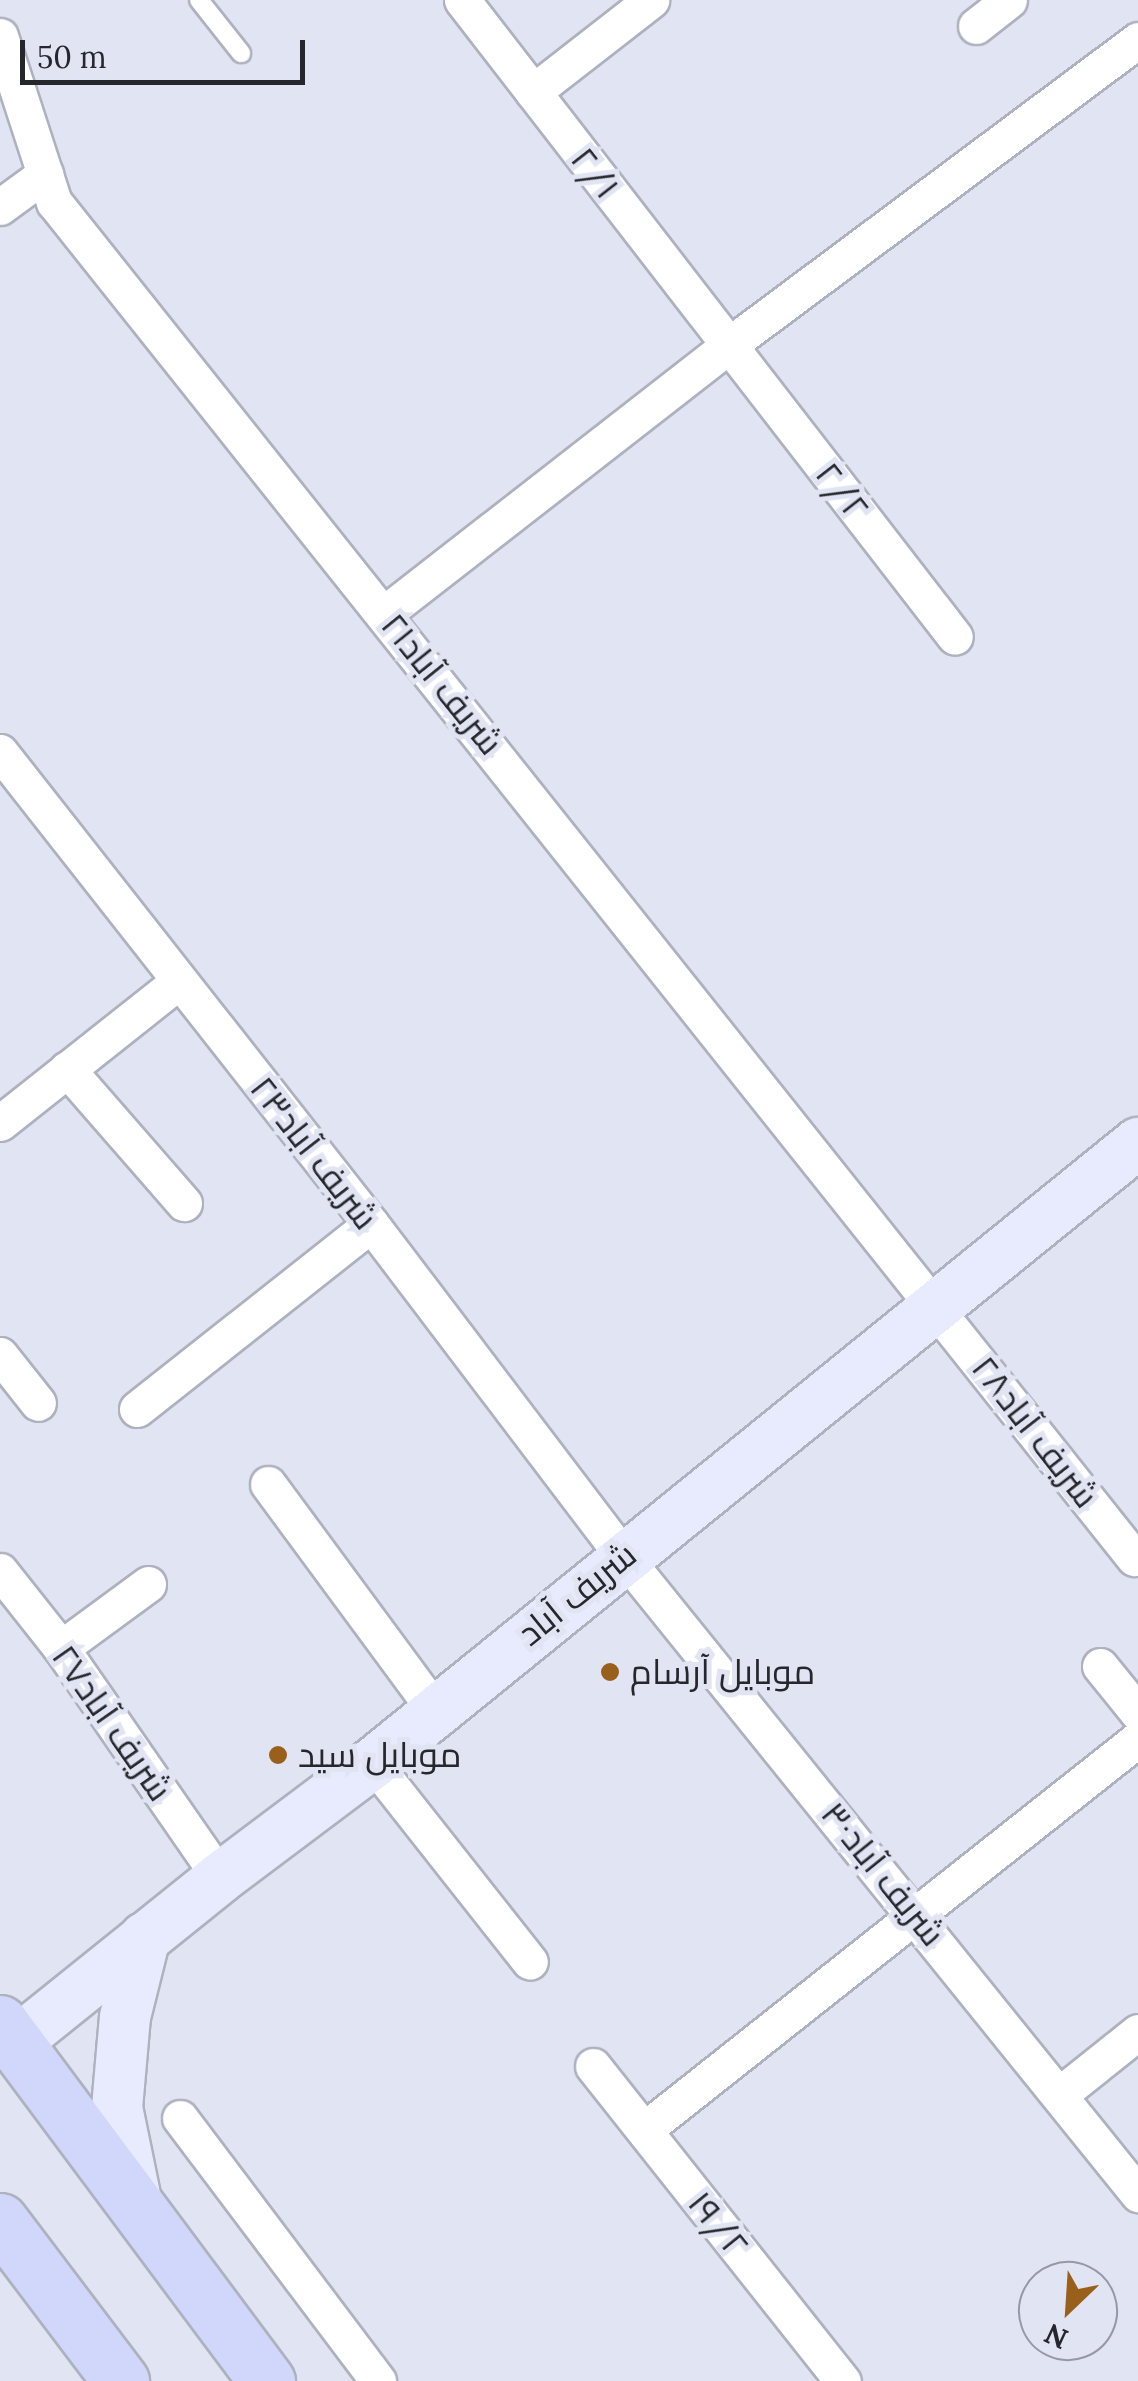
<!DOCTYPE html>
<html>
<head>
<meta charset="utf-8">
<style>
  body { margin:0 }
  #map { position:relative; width:1138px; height:2381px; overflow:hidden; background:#e1e4f2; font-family:Lora,Cairo,serif }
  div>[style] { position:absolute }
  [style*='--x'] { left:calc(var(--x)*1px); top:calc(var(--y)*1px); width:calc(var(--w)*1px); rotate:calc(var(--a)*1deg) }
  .roads { filter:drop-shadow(2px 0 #aeb1be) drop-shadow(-2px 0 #aeb1be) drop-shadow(0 2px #aeb1be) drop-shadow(0 -2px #aeb1be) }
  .lane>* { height:18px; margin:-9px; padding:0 9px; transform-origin:9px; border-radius:9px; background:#fff }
  .street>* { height:35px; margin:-17.5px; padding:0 17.5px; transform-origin:17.5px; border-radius:17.5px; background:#fff }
  .secondary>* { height:50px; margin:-25px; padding:0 25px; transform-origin:25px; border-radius:25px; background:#e8ebfd }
  .primary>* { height:55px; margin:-27.5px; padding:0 27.5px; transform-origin:27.5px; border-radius:27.5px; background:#d1d7fa }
  .dots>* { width:28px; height:28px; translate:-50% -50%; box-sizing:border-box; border:5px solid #e1e4f2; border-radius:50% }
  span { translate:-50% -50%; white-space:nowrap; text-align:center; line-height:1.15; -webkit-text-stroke:10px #e1e4f2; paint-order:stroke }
  .street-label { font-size:35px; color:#26272c }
  .poi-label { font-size:35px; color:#26272c }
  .left { translate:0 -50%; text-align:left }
  .north { position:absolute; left:1018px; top:2261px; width:100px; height:100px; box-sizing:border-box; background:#e1e4f2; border:2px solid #9698a3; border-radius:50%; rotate:205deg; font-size:28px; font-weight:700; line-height:40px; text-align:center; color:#26272c }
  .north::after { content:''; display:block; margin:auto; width:35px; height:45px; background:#99601c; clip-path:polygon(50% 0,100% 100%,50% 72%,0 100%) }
  .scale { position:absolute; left:20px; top:40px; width:285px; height:45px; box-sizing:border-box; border:5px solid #26272c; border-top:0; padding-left:12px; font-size:30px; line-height:35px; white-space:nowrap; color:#26272c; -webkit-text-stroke:8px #e1e4f2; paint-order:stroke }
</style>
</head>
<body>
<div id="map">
  <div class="roads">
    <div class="lane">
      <div style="--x:199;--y:0;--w:68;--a:51.6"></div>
    </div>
    <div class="street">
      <div style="--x:462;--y:0;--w:805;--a:52.26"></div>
      <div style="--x:976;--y:26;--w:42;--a:-38.2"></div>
      <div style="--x:0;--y:36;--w:175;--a:72"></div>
      <div style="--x:54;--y:202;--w:1734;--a:51.46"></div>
      <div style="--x:533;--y:92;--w:150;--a:-37.9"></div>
      <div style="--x:0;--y:207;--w:56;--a:-36.3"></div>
      <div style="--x:385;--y:613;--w:436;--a:-37.9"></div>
      <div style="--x:729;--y:345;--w:510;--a:-36.71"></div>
      <div style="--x:0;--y:752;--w:600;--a:51.83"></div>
      <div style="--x:371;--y:1224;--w:418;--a:52.8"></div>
      <div style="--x:624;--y:1557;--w:819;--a:51.1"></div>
      <div style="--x:67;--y:1069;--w:178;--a:48.9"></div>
      <div style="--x:0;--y:1123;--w:228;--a:-38.4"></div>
      <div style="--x:0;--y:1355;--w:61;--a:51.6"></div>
      <div style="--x:137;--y:1409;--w:298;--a:-38.3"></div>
      <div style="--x:268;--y:1484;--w:280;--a:53.6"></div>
      <div style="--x:0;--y:1571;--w:98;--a:51.6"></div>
      <div style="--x:61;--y:1648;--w:280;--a:55.3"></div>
      <div style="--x:61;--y:1648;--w:108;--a:-36.3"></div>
      <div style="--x:1100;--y:1666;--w:60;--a:51"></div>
      <div style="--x:373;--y:1763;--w:253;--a:51.7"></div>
      <div style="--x:593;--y:2066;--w:402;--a:51.6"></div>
      <div style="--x:1059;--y:2095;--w:101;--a:-38.6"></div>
      <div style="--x:180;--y:2118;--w:329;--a:53"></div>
      <div style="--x:644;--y:2130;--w:630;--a:-38.36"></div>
    </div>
    <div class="secondary">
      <div style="--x:15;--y:2043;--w:263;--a:-38.8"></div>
      <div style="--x:220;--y:1878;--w:191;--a:-36.9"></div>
      <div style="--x:373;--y:1763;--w:985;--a:-39.02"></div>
      <div style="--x:138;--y:2210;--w:104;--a:-101.6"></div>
      <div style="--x:117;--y:2108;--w:91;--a:-85"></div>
      <div style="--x:125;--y:2017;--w:82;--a:-76"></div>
    </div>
    <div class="primary">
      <div style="--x:0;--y:2023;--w:447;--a:53.3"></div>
      <div style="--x:0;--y:2221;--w:201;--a:52.9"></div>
    </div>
  </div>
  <div class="dots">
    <div style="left:610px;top:1672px;background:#99601c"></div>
    <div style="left:278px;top:1755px;background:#99601c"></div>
  </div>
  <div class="street-label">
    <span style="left:595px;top:173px;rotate:52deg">۲/۱</span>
    <span style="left:842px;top:491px;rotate:52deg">۲/۲</span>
    <span style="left:442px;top:684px;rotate:51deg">شریف آباد۲۱</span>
    <span style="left:314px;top:1153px;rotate:52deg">شریف آباد۲۳</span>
    <span style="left:1035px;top:1432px;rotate:52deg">شریف آباد۲۸</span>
    <span style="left:577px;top:1594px;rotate:-39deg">شریف آباد</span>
    <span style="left:112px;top:1723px;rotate:55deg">شریف آباد۲۷</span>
    <span style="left:883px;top:1874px;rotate:51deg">شریف آباد۳۰</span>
    <span style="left:718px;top:2224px;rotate:51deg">۱۹/۲</span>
  </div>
  <div class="poi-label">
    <span class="left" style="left:630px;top:1672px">موبایل آرسام</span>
    <span class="left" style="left:298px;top:1755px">موبایل سید</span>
  </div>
  <div class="north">N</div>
  <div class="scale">50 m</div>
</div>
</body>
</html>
